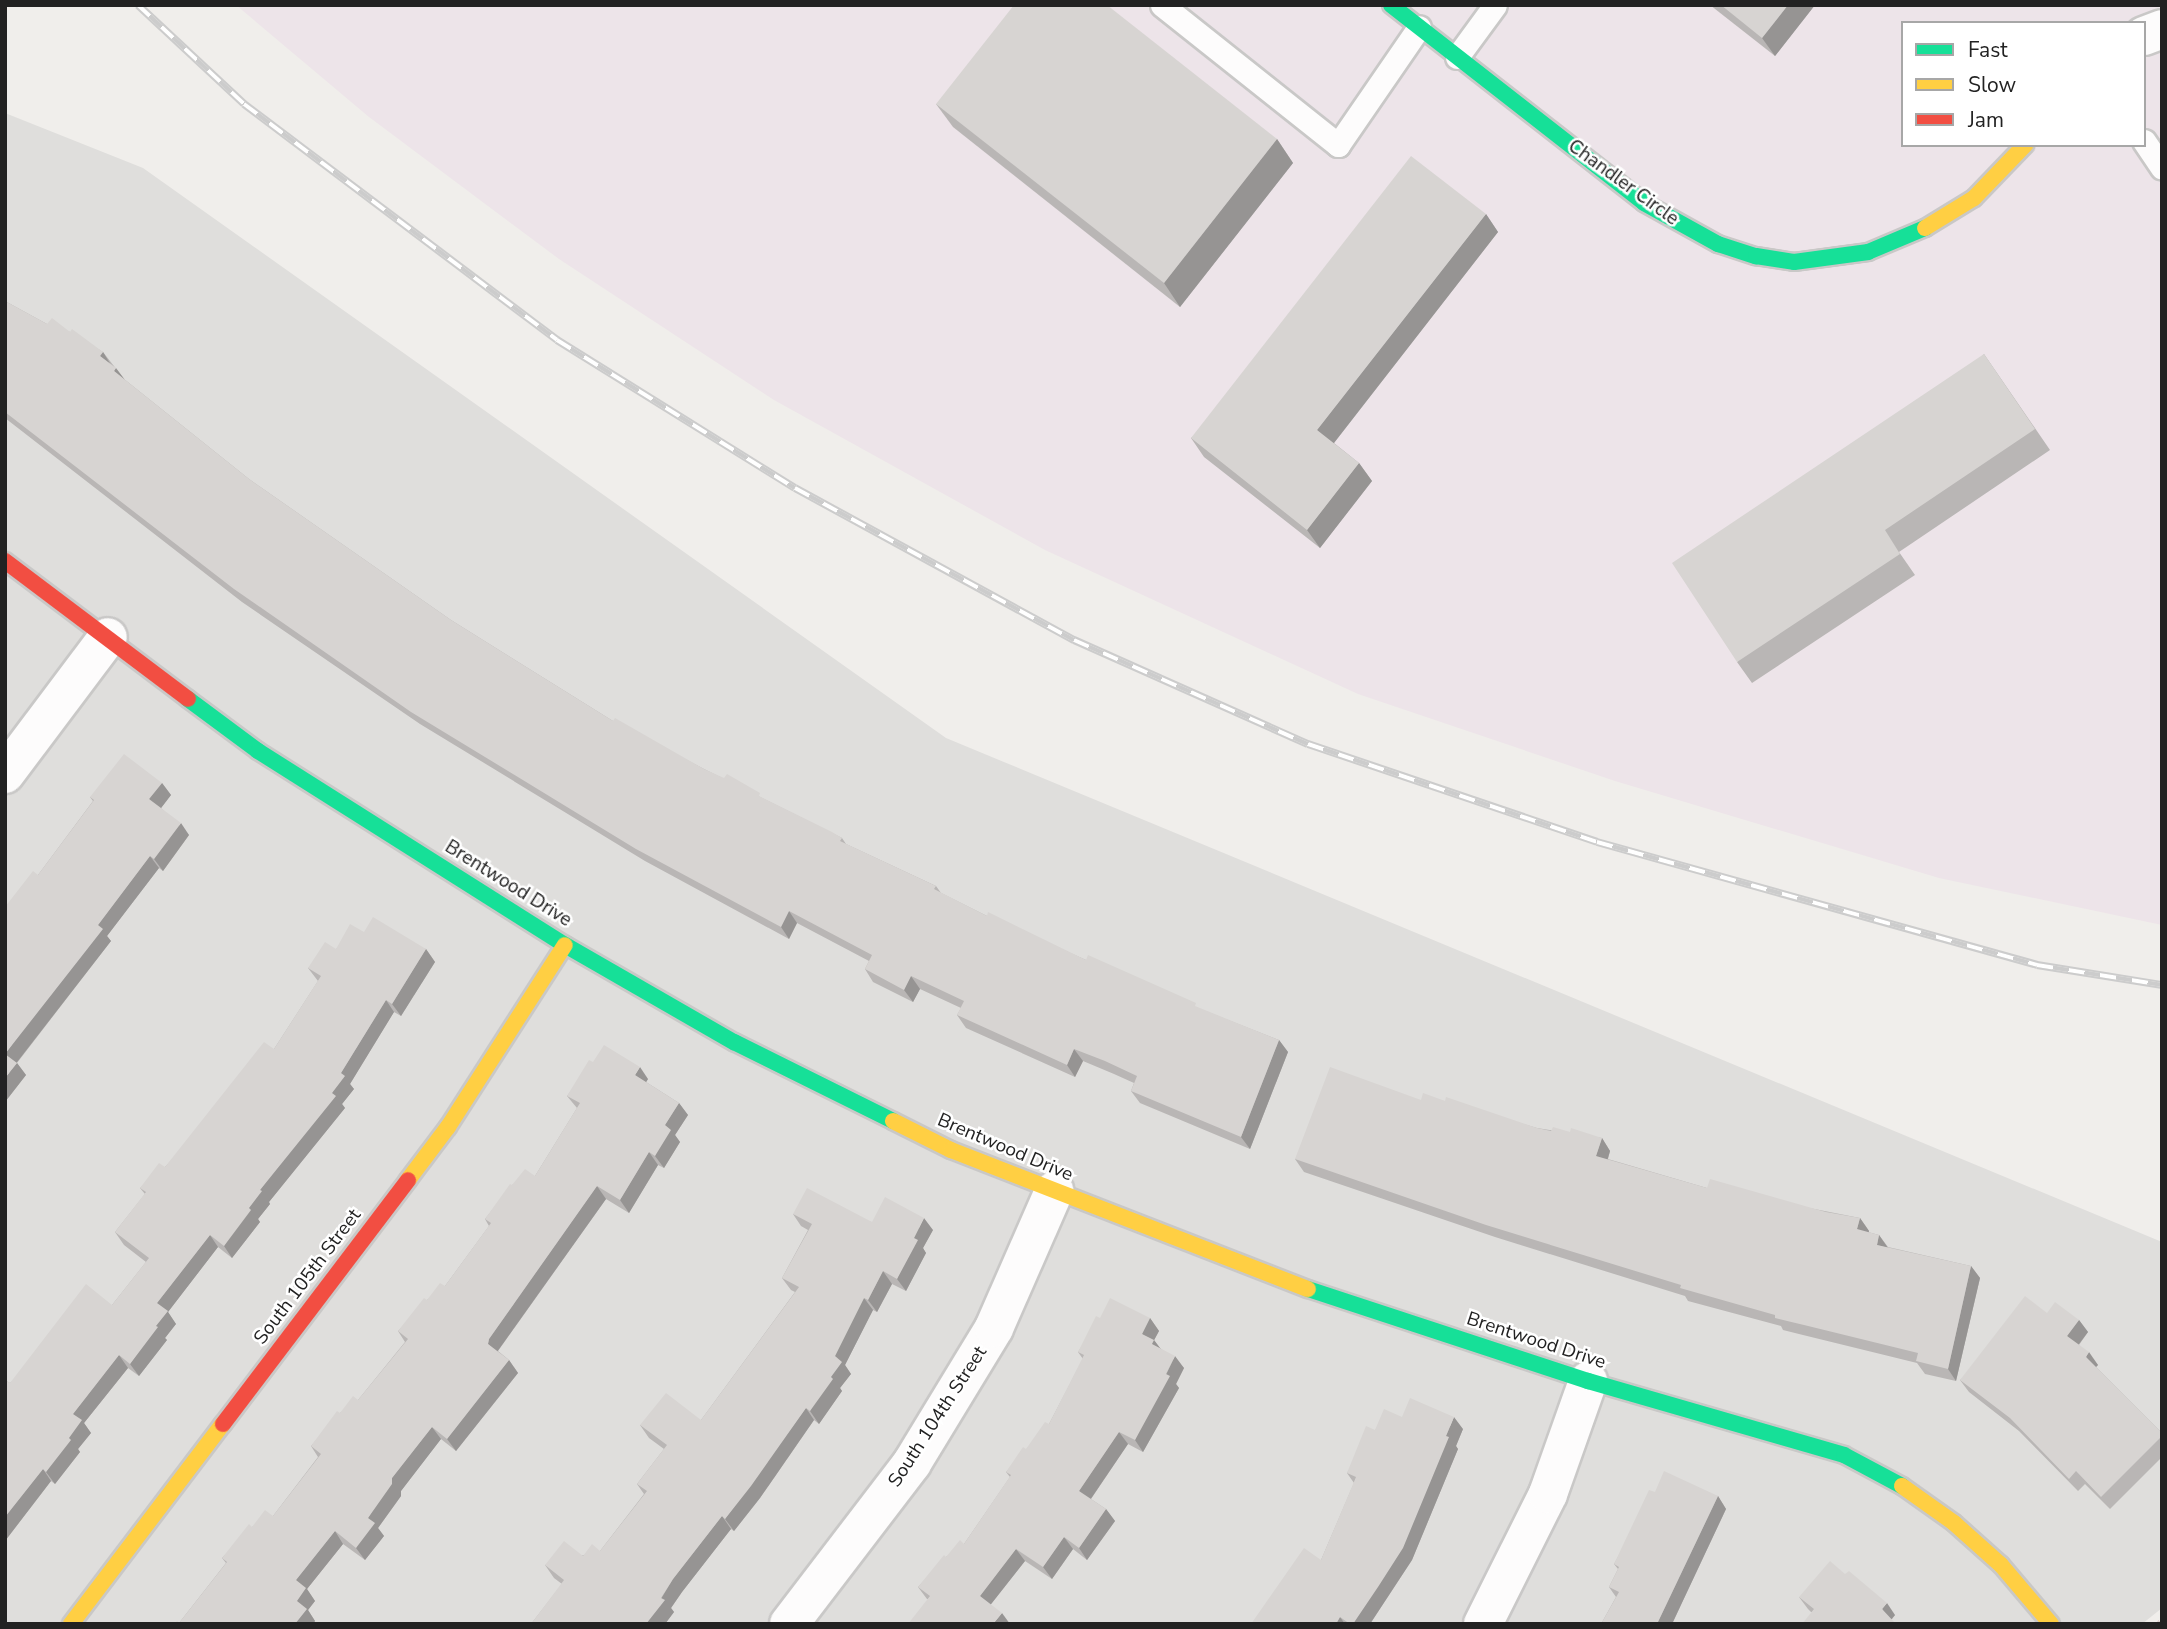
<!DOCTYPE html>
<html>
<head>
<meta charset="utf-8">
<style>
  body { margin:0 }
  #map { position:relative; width:2167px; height:1629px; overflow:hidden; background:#f0eeeb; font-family:"Nunito Sans",sans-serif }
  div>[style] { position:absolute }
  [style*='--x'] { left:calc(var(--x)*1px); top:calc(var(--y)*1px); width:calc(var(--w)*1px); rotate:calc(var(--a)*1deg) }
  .residential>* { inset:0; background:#dfdedc }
  .industrial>* { inset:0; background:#ede4e9 }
  .path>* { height:4.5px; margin-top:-2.25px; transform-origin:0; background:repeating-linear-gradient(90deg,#dccecd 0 3.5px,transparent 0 7px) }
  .roads { filter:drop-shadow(2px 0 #c9c8c7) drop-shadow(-2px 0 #c9c8c7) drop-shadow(0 2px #c9c8c7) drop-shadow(0 -2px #c9c8c7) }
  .lane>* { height:23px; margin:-11.5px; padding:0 11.5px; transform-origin:11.5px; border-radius:11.5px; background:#fdfcfc }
  .street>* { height:38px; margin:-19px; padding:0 19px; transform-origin:19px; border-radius:19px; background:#fdfcfc }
  .fast>* { height:16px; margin:-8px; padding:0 8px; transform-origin:8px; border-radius:8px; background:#16e098 }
  .slow>* { height:16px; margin:-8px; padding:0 8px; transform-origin:8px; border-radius:8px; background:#ffcf43 }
  .jam>* { height:16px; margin:-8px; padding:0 8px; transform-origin:8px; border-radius:8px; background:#f24e42 }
  .rail>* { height:8px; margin-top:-4px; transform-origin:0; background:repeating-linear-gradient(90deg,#fff 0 16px,#ccc 0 32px); box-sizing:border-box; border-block:2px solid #ccc }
  .wall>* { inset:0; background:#b9b6b5 }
  .shaded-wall>* { inset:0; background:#969493 }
  .building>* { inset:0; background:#d7d4d2 }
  span { translate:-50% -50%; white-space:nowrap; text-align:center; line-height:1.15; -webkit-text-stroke:5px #fff; paint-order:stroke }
  .street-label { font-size:19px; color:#222 }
  .frame { position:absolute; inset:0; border:7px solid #222; pointer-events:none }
  .legend { position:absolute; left:1901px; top:21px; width:245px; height:126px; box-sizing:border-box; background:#fff; border:2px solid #a7a7a7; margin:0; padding:9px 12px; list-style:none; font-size:21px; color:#222 }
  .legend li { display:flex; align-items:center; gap:14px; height:35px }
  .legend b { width:35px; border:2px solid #a7a7a7 }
</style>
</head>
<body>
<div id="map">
  <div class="residential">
    <div style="clip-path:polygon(5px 113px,143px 168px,946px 738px,2162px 1242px,2162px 1608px,2142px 1624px,5px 1624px)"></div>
  </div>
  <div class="industrial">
    <div style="clip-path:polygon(evenodd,236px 5px,2162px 5px,2162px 925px,1939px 878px,1615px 781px,1358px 694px,1045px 550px,774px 400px,559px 259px,369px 117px,236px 5px,1903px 23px,2144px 23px,2144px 145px,1903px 145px,1903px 23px)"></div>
  </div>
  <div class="path">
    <div style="--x:2158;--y:1624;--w:6;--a:-51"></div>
  </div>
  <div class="roads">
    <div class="lane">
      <div style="--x:1162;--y:5;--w:225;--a:38.5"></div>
      <div style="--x:1338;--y:145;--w:143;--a:-55.5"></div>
      <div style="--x:1457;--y:57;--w:64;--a:-53.8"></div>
      <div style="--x:2144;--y:141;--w:32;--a:56"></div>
    </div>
    <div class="street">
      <div style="--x:2144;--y:36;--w:19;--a:-21"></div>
      <div style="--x:5;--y:774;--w:171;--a:-53.1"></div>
      <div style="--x:789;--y:1624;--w:203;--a:-52.6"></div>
      <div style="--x:912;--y:1463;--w:158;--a:-58.7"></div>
      <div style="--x:994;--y:1328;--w:150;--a:-66.3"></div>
      <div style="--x:1483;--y:1624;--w:145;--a:-63.4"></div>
      <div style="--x:1548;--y:1494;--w:120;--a:-70.5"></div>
    </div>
    <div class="fast">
      <div style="--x:1391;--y:5;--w:321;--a:38"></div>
      <div style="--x:1644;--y:203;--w:85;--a:29"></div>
      <div style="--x:1718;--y:244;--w:40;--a:18"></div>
      <div style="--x:1756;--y:256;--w:38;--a:9"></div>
      <div style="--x:1794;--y:262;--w:75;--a:-7.7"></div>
      <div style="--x:1868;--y:252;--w:62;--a:-22.8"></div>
      <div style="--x:188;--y:699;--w:87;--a:36.6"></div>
      <div style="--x:258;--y:751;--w:363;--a:32.3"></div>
      <div style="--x:565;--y:945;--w:195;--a:29.9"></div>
      <div style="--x:734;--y:1042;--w:178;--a:26.4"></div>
      <div style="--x:1308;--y:1289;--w:295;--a:18.2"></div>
      <div style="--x:1588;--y:1381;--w:266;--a:16.1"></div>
      <div style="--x:1844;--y:1455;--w:66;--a:28.1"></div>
    </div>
    <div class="slow">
      <div style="--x:1925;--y:228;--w:57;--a:-31.5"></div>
      <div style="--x:1974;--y:198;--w:74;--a:-46.1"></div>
      <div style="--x:893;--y:1121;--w:65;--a:26.6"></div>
      <div style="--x:951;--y:1150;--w:383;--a:21.3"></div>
      <div style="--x:408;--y:1180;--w:66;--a:-53"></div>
      <div style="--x:448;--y:1127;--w:216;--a:-57.3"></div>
      <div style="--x:1902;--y:1486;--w:64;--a:35.4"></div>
      <div style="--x:1954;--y:1523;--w:63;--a:41.8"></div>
      <div style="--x:2001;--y:1565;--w:77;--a:49.7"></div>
      <div style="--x:71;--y:1624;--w:251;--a:-52.8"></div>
    </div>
    <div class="jam">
      <div style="--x:5;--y:561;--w:229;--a:37"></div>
      <div style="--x:223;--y:1424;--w:306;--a:-52.8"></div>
    </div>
  </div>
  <div class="rail">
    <div style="--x:138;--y:5;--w:145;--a:43"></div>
    <div style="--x:244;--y:104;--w:392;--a:37"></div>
    <div style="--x:557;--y:340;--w:280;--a:31.9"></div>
    <div style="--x:795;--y:488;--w:318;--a:28.6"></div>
    <div style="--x:1074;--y:640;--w:256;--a:24"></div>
    <div style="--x:1308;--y:744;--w:305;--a:18.7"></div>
    <div style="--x:1597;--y:842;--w:457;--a:15.6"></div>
    <div style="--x:2037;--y:965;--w:127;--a:9.1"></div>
  </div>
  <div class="wall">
    <div style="clip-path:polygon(1710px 5px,1815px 5px,1775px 56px)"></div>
    <div style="clip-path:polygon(936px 104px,1277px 139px,1293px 163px,1180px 307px,953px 127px)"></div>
    <div style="clip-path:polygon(1486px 214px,1498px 232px,1334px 443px,1359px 463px,1372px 481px,1320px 548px,1204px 457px,1191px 438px)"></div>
    <div style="clip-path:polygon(5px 301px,47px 324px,70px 332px,103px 352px,124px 379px,249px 479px,451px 620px,613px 721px,704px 769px,842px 838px,846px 844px,936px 886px,941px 893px,987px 916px,1086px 960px,1200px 1009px,1279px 1040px,1288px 1052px,1250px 1149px,1140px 1103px,1131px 1091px,1134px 1083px,1114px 1074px,1083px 1061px,1075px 1077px,966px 1028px,957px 1015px,961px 1008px,920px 989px,913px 1002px,873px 982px,865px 969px,869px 961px,797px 923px,789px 939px,645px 861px,420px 724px,242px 602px,5px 418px)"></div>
    <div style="clip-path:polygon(1984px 354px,2050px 450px,1899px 552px,1915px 575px,1752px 683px,1737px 662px)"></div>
    <div style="clip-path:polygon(162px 783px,171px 795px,161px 808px,189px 835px,163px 871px,159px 868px,107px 936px,111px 941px,17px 1063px,26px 1075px,5px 1102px,38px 875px,93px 801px,90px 797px)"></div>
    <div style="clip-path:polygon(364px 932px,426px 949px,435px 962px,401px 1016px,394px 1012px,350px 1084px,354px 1089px,342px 1104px,345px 1108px,269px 1202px,270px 1204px,258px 1219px,260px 1222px,232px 1258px,218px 1247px,168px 1312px,176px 1324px,165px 1338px,167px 1340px,139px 1376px,128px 1368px,84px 1423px,91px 1433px,78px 1449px,80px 1452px,55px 1484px,51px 1481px,5px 1541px,5px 1380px,10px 1383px,112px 1305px,146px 1262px,124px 1245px,115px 1232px,145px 1194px,140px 1188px,165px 1167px,274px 1049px,318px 981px,308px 968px,336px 949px)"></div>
    <div style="clip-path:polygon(593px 1062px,648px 1079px,646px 1082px,679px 1103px,688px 1115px,675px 1135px,680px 1142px,664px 1168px,658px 1165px,629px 1213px,606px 1199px,498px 1351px,509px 1360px,518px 1373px,456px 1451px,441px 1439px,401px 1491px,401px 1496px,378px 1528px,384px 1536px,365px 1560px,343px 1544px,307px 1589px,315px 1601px,308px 1610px,315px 1621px,313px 1624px,175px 1624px,179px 1623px,226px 1563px,222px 1558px,252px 1527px,273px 1516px,318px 1457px,311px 1446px,340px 1413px,358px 1400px,405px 1342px,398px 1331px,427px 1300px,445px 1286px,489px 1226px,485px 1219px,512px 1185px,535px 1176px,577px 1108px,567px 1096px)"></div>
    <div style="clip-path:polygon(1421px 1100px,1445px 1101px,1537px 1128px,1602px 1138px,1610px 1151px,1608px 1159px,1707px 1188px,1860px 1218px,1869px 1231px,1868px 1232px,1879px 1235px,1888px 1247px,1971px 1266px,1980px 1278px,1956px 1381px,1925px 1374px,1917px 1363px,1783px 1330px,1781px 1326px,1688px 1301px,1685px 1296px,1495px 1237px,1304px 1172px,1295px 1159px)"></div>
    <div style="clip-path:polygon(793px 1214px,872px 1222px,933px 1230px,923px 1248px,926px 1253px,906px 1291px,892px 1284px,877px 1312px,873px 1310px,845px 1365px,851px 1374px,840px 1388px,842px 1391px,819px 1424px,814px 1420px,760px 1498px,734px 1531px,731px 1529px,682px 1592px,671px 1608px,674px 1612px,665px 1624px,531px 1624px,562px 1584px,554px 1578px,545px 1565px,600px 1551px,644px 1494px,637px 1484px,664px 1449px,649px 1438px,640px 1425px,701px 1420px,795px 1292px,791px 1290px,782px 1278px,808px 1230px,801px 1226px)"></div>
    <div style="clip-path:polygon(2047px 1313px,2079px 1320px,2088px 1332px,2079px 1345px,2098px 1365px,2096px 1367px,2162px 1433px,2162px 1457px,2110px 1509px,2085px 1484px,2078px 1491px,2019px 1431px,1969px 1392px,1960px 1380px)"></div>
    <div style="clip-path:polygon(1100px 1318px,1150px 1318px,1159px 1331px,1154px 1340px,1160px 1348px,1184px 1368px,1176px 1384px,1179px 1388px,1143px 1452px,1128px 1444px,1091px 1499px,1106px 1509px,1115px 1521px,1087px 1560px,1073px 1549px,1052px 1579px,1025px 1561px,991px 1604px,927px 1599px,918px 1587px,946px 1557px,964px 1544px,1010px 1477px,1006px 1472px,1049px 1424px,1083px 1359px,1078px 1352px)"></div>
    <div style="clip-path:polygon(1402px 1417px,1463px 1429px,1456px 1446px,1458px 1449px,1412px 1560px,1370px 1624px,1251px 1624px,1321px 1560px,1354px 1483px,1347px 1473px,1375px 1430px)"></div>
    <div style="clip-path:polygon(1655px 1492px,1718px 1496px,1726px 1509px,1672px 1624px,1601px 1624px,1616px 1597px,1609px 1587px,1618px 1569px,1614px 1564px)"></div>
    <div style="clip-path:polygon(1799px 1597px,1895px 1615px,1892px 1619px,1811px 1612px,1808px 1609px)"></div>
  </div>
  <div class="shaded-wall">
    <div style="clip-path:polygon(1788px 5px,1815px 5px,1775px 56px,1762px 38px)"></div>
    <div style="clip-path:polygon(1277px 139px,1293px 163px,1180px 307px,1164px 283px)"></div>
    <div style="clip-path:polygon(1486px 214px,1498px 232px,1330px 448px,1317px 430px)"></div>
    <div style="clip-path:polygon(103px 352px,111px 365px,100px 356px)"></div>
    <div style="clip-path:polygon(116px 368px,125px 380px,114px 371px)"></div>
    <div style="clip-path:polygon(1359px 463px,1372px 481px,1320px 548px,1307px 530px)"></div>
    <div style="clip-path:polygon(162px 783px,171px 795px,158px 812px,149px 799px)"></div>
    <div style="clip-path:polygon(181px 823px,189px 835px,163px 871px,154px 859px)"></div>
    <div style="clip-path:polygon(150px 856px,159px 868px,107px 936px,111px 941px,14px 1066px,5px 1054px,98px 925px)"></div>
    <div style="clip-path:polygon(789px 911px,797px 923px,789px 939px,781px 927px)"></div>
    <div style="clip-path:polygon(426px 949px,435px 962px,401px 1016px,392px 1004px)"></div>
    <div style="clip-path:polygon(911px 976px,920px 989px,913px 1002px,904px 990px)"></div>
    <div style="clip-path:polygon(386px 1000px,394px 1012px,350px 1084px,354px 1089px,342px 1104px,345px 1108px,269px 1202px,270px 1204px,258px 1219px,260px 1222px,232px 1258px,224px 1246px,260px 1190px,332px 1093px,341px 1073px)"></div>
    <div style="clip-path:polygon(1279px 1040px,1288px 1052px,1250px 1149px,1241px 1137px)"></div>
    <div style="clip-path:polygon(1074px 1049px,1083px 1061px,1075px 1077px,1067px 1065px)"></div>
    <div style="clip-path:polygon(17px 1063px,26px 1075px,5px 1102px,5px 1078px)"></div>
    <div style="clip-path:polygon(640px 1067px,648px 1079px,643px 1087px,635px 1075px)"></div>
    <div style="clip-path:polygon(679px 1103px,688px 1115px,675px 1135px,680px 1142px,664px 1168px,655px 1156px,665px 1125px)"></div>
    <div style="clip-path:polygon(1602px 1138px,1610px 1151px,1605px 1168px,1596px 1156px)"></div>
    <div style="clip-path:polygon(649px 1152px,658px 1165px,629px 1213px,620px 1200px)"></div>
    <div style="clip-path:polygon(597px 1186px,606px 1199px,497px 1352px,488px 1344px,489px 1339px)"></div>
    <div style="clip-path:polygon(924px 1218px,933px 1230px,923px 1248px,926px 1253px,906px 1291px,897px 1279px,914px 1238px)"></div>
    <div style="clip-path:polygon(1860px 1218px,1869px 1231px,1866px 1242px,1857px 1229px)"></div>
    <div style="clip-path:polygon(210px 1235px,218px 1247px,168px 1312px,176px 1324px,165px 1338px,167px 1340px,139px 1376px,130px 1364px,156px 1326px,157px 1303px)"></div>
    <div style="clip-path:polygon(1879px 1235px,1888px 1248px,1877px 1245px)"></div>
    <div style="clip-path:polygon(1971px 1266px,1980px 1278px,1956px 1381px,1948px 1369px)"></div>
    <div style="clip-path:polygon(883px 1271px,892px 1284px,877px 1312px,868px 1300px)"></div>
    <div style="clip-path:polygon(864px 1298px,873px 1310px,845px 1365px,851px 1374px,840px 1388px,842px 1391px,819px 1424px,810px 1411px,835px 1356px)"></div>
    <div style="clip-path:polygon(1150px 1318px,1159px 1331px,1152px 1344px,1154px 1340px,1163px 1352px,1160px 1356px,1142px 1334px)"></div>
    <div style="clip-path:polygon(2079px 1320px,2088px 1332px,2076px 1348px,2067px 1336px)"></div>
    <div style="clip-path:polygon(2089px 1352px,2098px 1365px,2094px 1369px,2086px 1357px)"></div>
    <div style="clip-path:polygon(119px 1355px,128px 1368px,84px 1423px,91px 1433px,78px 1449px,80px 1452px,55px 1484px,46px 1472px,69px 1438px,73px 1414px)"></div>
    <div style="clip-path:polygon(1175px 1356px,1184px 1368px,1176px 1384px,1179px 1388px,1143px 1452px,1135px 1440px)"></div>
    <div style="clip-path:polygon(509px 1360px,518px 1373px,456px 1451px,447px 1439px)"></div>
    <div style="clip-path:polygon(806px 1408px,814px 1420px,760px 1498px,734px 1531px,725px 1519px)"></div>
    <div style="clip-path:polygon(1454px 1417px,1463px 1429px,1456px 1446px,1458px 1449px,1412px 1560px,1370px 1624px,1353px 1624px,1446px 1436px)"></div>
    <div style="clip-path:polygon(432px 1427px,441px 1439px,401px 1491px,401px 1496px,378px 1528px,384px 1536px,365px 1560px,356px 1548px,368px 1518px,392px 1478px)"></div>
    <div style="clip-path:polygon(1119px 1432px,1128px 1444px,1088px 1503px,1079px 1491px)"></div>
    <div style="clip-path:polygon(43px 1469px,51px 1481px,5px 1541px,5px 1517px)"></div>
    <div style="clip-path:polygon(1718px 1496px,1726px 1509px,1672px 1624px,1657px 1624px)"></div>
    <div style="clip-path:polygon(1106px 1509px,1115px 1521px,1087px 1560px,1079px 1548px)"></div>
    <div style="clip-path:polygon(722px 1516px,731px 1529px,682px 1592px,671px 1608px,674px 1612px,665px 1624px,646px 1624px,673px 1579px)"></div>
    <div style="clip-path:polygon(335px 1531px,343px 1544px,307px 1589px,315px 1601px,308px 1610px,315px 1621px,313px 1624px,295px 1624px,297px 1601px,296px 1580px)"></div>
    <div style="clip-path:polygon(1064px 1537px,1073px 1549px,1052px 1579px,1043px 1567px)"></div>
    <div style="clip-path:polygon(1016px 1549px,1025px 1561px,988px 1608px,980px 1596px)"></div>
    <div style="clip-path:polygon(1887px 1603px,1895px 1615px,1890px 1621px,1882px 1609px)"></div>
    <div style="clip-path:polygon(1002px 1613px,1010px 1624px,993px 1624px)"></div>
    <div style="clip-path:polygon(1340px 1617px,1345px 1624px,1336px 1624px)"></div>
  </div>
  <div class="building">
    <div style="clip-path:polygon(1014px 5px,1107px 5px,1277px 139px,1164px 283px,936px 104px)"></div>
    <div style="clip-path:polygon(1721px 5px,1788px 5px,1762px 38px)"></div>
    <div style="clip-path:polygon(1411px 156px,1486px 214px,1317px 430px,1359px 463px,1307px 530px,1191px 438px)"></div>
    <div style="clip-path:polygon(5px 301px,47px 324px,52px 318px,70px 332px,72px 329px,103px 352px,100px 356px,116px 368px,114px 371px,249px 479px,451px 620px,613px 721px,615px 718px,704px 769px,724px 778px,727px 774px,760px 793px,759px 796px,832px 832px,842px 838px,840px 841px,936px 886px,934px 889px,987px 916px,988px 912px,1086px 960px,1088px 955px,1196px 1003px,1195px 1006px,1279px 1040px,1241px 1137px,1131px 1091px,1137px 1076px,1105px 1061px,1074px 1049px,1067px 1065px,957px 1015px,964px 1001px,911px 976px,904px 990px,865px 969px,872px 955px,789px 911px,781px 927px,636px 849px,411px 712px,234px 589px,5px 412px)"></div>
    <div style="clip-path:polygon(1984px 354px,2035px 429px,1885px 530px,1900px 554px,1737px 662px,1672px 563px)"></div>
    <div style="clip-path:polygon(124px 754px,162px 783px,149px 799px,181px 823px,154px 859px,150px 856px,98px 925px,103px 929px,5px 1054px,17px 1063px,5px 1078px,5px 907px,33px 871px,38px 875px,94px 800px,90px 797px)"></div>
    <div style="clip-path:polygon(373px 917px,426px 949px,392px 1004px,386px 1000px,341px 1073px,345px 1076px,332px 1093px,336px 1096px,260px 1190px,262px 1191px,249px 1208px,251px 1210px,224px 1246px,210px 1235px,157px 1303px,168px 1311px,156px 1326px,158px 1327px,130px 1364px,119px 1355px,73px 1414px,82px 1420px,69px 1438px,71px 1440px,46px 1472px,43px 1469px,5px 1517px,5px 1380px,10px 1383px,86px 1284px,112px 1305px,149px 1258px,115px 1232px,146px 1192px,140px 1188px,159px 1163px,165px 1167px,264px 1042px,274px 1049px,321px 976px,308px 968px,325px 942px,336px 949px,350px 924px,364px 932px)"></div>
    <div style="clip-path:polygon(604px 1045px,640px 1067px,635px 1075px,679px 1103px,665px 1125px,671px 1130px,655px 1156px,649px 1152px,620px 1200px,597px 1186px,489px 1339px,488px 1344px,509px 1360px,447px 1439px,432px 1427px,392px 1478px,392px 1484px,368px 1518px,375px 1523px,356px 1548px,335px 1531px,296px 1580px,306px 1588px,297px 1601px,307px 1609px,295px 1624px,175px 1624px,177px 1621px,179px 1623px,227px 1562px,222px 1558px,249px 1524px,252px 1527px,265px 1510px,273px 1516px,321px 1454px,311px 1446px,337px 1411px,340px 1413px,353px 1396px,358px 1400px,408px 1339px,398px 1331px,424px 1298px,427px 1300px,440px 1283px,445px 1286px,491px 1223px,485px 1219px,510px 1184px,512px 1185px,525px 1169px,535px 1176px,580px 1103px,567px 1096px,589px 1060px,593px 1062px)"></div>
    <div style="clip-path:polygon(1330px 1067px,1421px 1100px,1423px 1093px,1445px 1101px,1446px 1097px,1537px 1128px,1551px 1131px,1553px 1127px,1570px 1132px,1571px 1128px,1602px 1138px,1596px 1156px,1707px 1188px,1710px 1179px,1826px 1212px,1860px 1218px,1857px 1229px,1879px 1235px,1877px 1245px,1971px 1266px,1948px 1369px,1916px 1361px,1918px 1353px,1775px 1318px,1775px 1315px,1680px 1288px,1681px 1285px,1486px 1225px,1295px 1159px)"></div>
    <div style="clip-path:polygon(807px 1188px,872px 1222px,885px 1197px,924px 1218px,914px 1238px,918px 1240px,897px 1279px,883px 1271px,868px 1300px,864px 1298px,835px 1356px,842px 1362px,831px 1377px,833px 1379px,810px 1411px,806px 1408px,751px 1486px,725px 1519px,722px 1516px,673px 1579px,661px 1598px,665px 1600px,646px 1624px,531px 1624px,564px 1580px,545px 1565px,564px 1541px,583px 1556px,592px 1544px,600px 1551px,647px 1491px,637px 1484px,667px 1445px,640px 1425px,666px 1393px,701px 1420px,799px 1287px,782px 1278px,812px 1224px,793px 1214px)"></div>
    <div style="clip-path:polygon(2025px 1296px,2047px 1313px,2055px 1302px,2079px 1320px,2067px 1336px,2089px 1352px,2086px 1357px,2162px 1433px,2162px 1436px,2101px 1497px,2076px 1471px,2069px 1479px,2010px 1418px,1960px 1380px)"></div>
    <div style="clip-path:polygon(1110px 1298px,1150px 1318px,1142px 1334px,1154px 1340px,1152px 1344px,1175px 1356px,1166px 1374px,1170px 1376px,1135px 1440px,1119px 1432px,1079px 1491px,1106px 1509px,1079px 1548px,1064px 1537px,1043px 1567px,1016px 1549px,980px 1596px,1002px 1613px,993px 1624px,908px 1624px,930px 1596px,918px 1587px,944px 1555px,946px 1557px,960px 1540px,964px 1544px,1011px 1475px,1006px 1472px,1023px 1447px,1026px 1449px,1045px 1422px,1049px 1424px,1084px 1355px,1078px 1352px,1096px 1316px,1100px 1318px)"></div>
    <div style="clip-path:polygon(1410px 1398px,1454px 1417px,1446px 1436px,1449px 1437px,1403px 1548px,1378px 1587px,1353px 1624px,1350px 1624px,1340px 1617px,1336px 1624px,1251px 1624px,1304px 1548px,1321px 1560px,1356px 1477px,1347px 1473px,1366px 1426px,1375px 1430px,1384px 1409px,1402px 1417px)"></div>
    <div style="clip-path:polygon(1664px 1471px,1718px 1496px,1657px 1624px,1601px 1624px,1619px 1592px,1609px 1587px,1619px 1567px,1614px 1564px,1649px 1490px,1655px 1492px)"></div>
    <div style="clip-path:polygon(1830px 1561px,1845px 1574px,1849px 1571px,1887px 1603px,1882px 1609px,1896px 1624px,1802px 1624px,1814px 1609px,1799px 1597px)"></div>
  </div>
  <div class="street-label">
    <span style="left:1623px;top:183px;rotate:36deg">Chandler Circle</span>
    <span style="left:508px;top:884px;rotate:32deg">Brentwood Drive</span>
    <span style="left:1005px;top:1148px;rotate:23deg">Brentwood Drive</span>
    <span style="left:308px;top:1277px;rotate:-53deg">South 105th Street</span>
    <span style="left:1536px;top:1341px;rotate:18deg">Brentwood Drive</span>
    <span style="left:938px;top:1417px;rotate:-57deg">South 104th Street</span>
  </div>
  <div class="frame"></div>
  <ul class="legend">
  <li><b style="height:9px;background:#16e098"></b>Fast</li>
  <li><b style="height:9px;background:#ffcf43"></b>Slow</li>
  <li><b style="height:9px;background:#f24e42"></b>Jam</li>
  </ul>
</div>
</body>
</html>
